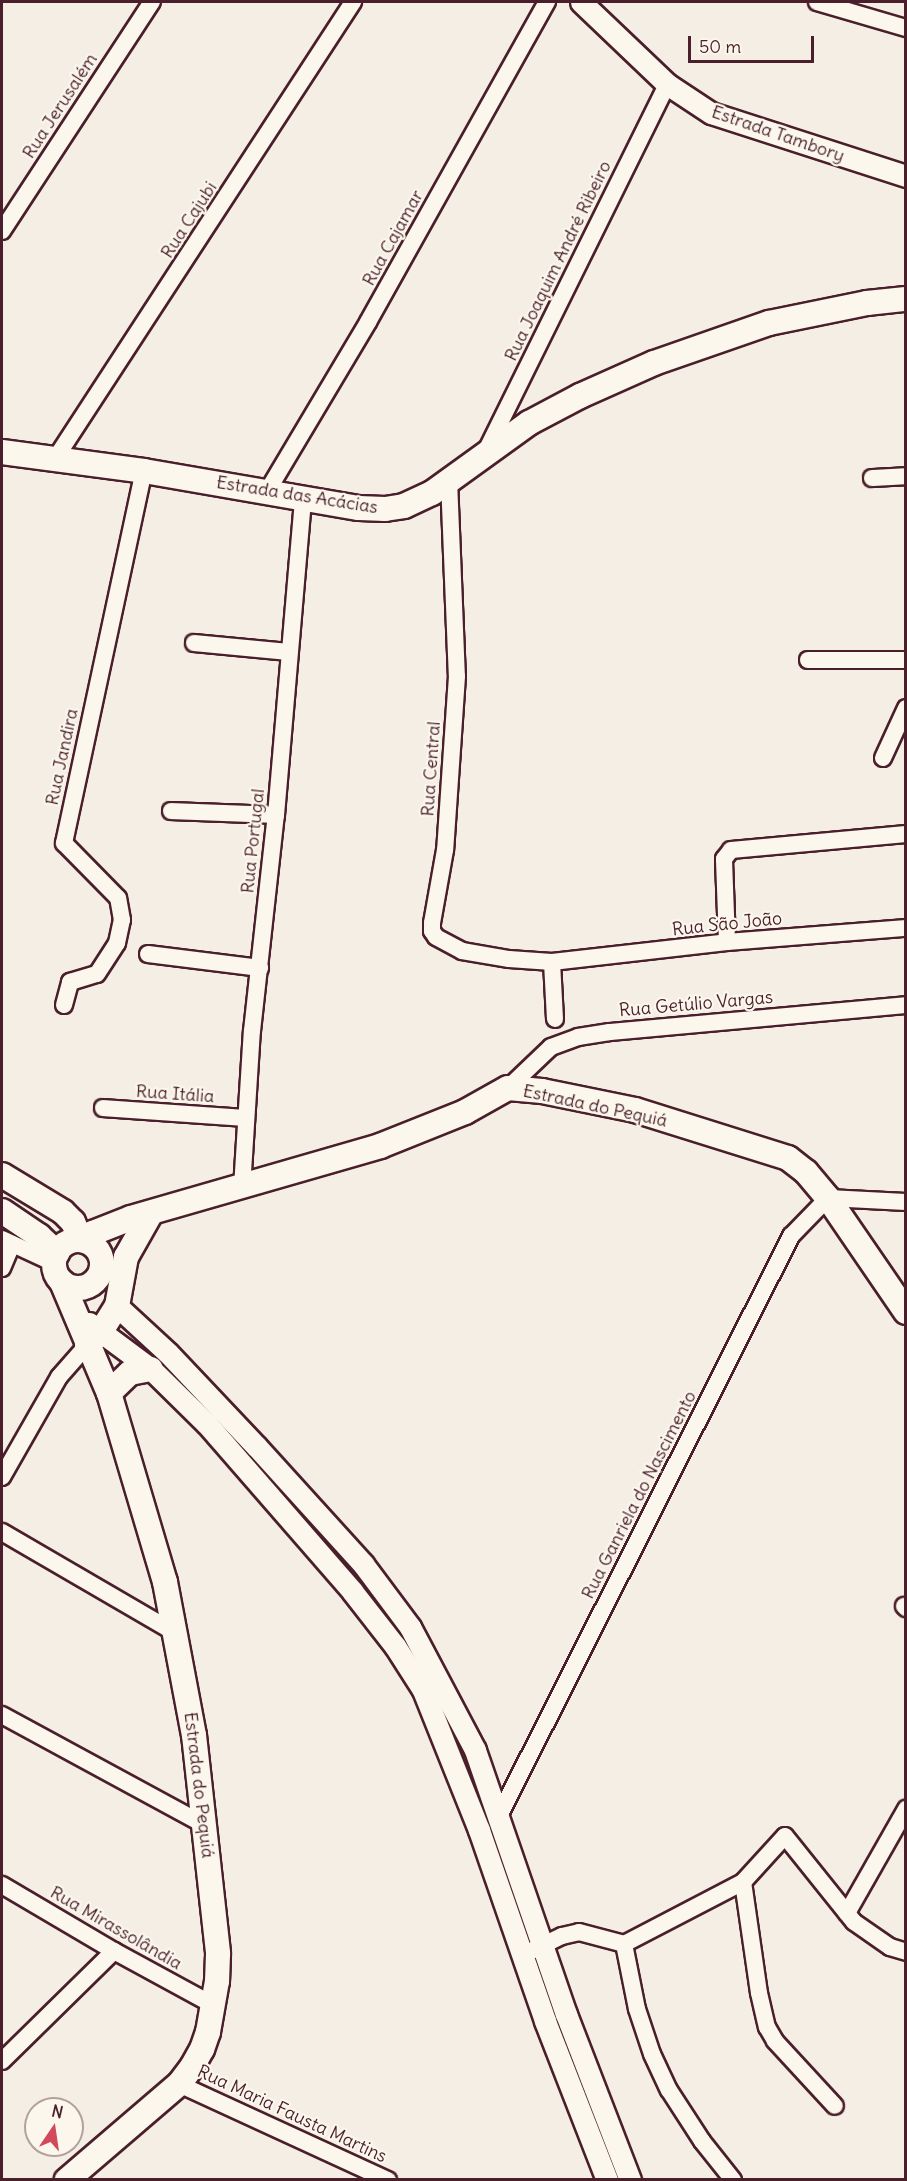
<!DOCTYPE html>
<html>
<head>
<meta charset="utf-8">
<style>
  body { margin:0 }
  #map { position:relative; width:907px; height:2181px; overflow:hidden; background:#f4eee4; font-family:Delius,sans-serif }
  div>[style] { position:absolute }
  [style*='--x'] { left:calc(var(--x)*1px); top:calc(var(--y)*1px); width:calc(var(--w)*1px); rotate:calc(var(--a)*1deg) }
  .roads { filter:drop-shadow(2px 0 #4a1f2b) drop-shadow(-2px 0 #4a1f2b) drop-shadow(0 2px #4a1f2b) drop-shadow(0 -2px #4a1f2b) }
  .minor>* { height:16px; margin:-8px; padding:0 8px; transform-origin:8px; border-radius:8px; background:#fbf7ec }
  .tertiary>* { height:21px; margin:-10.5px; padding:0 10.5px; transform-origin:10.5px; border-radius:10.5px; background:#fbf7ec }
  .secondary>* { height:24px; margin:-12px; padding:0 12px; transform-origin:12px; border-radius:12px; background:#fbf7ec }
  .secondary>.ring { margin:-12px; padding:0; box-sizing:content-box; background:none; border:24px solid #fbf7ec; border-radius:50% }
  span { translate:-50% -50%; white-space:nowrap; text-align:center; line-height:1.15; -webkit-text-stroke:4.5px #fbf7ec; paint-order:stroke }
  .street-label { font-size:18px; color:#4a1f2b }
  .frame { position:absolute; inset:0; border:3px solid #4a1f2b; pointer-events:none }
  .north { position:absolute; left:24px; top:2097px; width:60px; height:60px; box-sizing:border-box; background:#fbf7ec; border:2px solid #b4a19f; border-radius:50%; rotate:13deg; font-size:16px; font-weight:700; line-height:24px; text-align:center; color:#4a1f2b }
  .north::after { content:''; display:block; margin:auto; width:21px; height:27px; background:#d1495b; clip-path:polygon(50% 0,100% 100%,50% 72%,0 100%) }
  .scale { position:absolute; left:688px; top:36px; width:126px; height:27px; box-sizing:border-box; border:3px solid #4a1f2b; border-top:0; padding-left:8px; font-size:18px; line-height:21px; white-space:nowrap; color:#4a1f2b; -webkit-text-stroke:4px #fbf7ec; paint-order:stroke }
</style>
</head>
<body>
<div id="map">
  <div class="roads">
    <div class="minor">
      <div style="--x:817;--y:2;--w:93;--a:16.3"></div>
      <div style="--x:2;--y:231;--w:274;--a:-56.8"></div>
      <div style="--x:486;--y:451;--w:409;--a:-63.7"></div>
      <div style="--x:55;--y:459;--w:546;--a:-56.89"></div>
      <div style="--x:872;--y:478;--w:34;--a:-3"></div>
      <div style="--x:449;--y:480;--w:196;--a:87.7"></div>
      <div style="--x:457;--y:676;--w:174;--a:93.9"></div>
      <div style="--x:445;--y:850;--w:74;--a:100.1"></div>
      <div style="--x:432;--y:923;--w:8;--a:90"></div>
      <div style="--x:432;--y:931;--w:7;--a:56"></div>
      <div style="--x:436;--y:937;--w:30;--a:28"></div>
      <div style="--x:462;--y:951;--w:48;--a:9.7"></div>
      <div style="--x:509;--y:959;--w:43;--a:4"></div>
      <div style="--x:552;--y:962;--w:176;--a:-6.5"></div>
      <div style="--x:727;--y:942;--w:180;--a:-4.5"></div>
      <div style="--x:268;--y:490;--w:196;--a:-59.2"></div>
      <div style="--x:368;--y:322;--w:367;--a:-60.8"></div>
      <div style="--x:194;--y:643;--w:95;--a:5.4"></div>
      <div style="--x:808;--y:660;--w:98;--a:0"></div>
      <div style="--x:883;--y:758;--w:55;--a:-65.3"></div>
      <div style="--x:171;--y:811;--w:105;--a:2.2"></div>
      <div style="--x:727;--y:942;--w:83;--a:-92.1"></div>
      <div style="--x:724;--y:859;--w:11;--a:-52"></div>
      <div style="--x:731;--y:850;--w:176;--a:-5.2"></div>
      <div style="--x:148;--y:954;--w:113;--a:7.1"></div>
      <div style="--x:552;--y:962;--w:57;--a:87"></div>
      <div style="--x:64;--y:1005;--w:24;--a:-75"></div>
      <div style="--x:70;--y:982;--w:28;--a:-17"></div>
      <div style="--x:97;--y:974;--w:37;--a:-57"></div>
      <div style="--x:117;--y:943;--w:24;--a:-78"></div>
      <div style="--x:122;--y:920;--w:22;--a:-100"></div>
      <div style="--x:118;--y:898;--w:77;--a:-134.5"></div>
      <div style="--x:64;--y:843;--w:381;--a:-77.9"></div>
      <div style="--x:508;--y:1088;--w:59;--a:-43.6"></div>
      <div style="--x:551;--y:1047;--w:29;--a:-20"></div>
      <div style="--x:578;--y:1037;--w:32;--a:-9"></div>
      <div style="--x:610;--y:1032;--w:297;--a:-5.2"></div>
      <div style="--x:103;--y:1108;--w:142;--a:4"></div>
      <div style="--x:242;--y:1188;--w:157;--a:-86.4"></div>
      <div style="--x:252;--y:1031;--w:217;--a:-83.7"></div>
      <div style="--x:276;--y:815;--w:318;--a:-85.1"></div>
      <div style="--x:2;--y:1239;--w:57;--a:24.8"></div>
      <div style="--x:2;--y:1268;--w:26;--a:-67"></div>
      <div style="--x:2;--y:1477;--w:115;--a:-60.3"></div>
      <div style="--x:59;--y:1377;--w:43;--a:-48.8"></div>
      <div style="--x:2;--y:1532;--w:203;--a:30.2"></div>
      <div style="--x:904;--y:1606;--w:3;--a:45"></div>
      <div style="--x:2;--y:1715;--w:231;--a:28.5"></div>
      <div style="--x:498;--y:1818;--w:652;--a:-63.28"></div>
      <div style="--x:791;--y:1236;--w:53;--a:-45.8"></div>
      <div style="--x:828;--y:1198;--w:78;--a:2.9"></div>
      <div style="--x:743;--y:1882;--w:112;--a:81.8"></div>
      <div style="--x:759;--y:1993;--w:35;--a:77"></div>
      <div style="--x:767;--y:2027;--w:16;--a:60"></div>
      <div style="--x:775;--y:2041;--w:88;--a:47.3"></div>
      <div style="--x:2;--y:1885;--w:130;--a:30.5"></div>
      <div style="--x:114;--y:1951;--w:113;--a:28.6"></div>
      <div style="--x:847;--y:1913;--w:120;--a:-60.4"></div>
      <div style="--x:624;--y:1944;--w:134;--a:-27.5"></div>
      <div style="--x:743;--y:1882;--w:62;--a:-47.6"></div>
      <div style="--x:785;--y:1836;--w:110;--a:51.3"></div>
      <div style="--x:854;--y:1922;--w:44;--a:34.8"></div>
      <div style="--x:890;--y:1947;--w:17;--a:17"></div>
      <div style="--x:624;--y:1944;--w:66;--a:78.7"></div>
      <div style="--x:637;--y:2009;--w:47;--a:71.6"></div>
      <div style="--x:652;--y:2054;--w:40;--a:65"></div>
      <div style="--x:669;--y:2090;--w:61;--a:57.1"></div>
      <div style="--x:702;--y:2141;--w:50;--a:51.5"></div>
      <div style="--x:531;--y:1951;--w:34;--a:-26"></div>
      <div style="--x:562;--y:1936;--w:17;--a:-13"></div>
      <div style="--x:579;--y:1932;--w:47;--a:14.9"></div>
      <div style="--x:2;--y:2061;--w:157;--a:-44.5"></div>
      <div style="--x:179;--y:2084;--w:230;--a:24.7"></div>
    </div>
    <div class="tertiary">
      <div style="--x:581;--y:2;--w:119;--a:43.6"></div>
      <div style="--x:667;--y:84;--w:53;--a:33.4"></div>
      <div style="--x:711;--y:113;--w:205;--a:17.9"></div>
      <div style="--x:117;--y:1306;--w:69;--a:42.7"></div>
      <div style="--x:168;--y:1353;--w:129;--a:46.6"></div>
      <div style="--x:257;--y:1447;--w:158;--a:47.8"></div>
      <div style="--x:363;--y:1564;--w:79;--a:53.3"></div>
      <div style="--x:410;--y:1627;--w:139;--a:62.1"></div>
      <div style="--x:475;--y:1750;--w:279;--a:71"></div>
      <div style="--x:566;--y:2014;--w:178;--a:68.9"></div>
      <div style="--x:89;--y:1323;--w:77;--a:36.6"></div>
      <div style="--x:151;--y:1369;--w:78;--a:44.5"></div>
      <div style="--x:207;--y:1424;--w:221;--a:49"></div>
      <div style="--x:352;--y:1591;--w:70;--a:52"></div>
      <div style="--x:395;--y:1646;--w:52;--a:57.5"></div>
      <div style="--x:423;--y:1690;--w:151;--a:68.2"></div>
      <div style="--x:479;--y:1830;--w:202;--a:70.9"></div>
      <div style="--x:545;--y:2021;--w:171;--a:68.7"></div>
    </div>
    <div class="secondary">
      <div style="--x:2;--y:452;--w:143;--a:7.6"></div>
      <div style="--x:144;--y:471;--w:218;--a:9.8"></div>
      <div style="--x:359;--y:508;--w:26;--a:2"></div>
      <div style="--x:385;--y:509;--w:19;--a:-9"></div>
      <div style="--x:404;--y:506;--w:31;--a:-25"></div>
      <div style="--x:432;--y:493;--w:120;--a:-35.8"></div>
      <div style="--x:529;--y:423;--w:58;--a:-27.9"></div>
      <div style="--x:580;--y:396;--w:81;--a:-24"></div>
      <div style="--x:654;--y:363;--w:122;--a:-19.2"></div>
      <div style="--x:769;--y:323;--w:100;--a:-11.5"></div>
      <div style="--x:867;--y:303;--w:39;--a:-6"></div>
      <div style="--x:2;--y:1175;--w:71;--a:31.2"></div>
      <div style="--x:63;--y:1212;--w:14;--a:45"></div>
      <div style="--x:73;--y:1222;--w:20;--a:66"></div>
      <div style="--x:2;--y:1211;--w:45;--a:34"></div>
      <div style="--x:39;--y:1236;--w:25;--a:43"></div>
      <div class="ring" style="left:54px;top:1240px;width:24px;height:24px"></div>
      <div style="--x:86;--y:1241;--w:11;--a:-49"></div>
      <div style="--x:93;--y:1233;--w:41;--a:-21.5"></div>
      <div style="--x:131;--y:1218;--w:259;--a:-16.1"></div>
      <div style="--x:380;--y:1146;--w:92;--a:-21.8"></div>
      <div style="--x:465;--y:1112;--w:49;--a:-29.2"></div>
      <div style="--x:508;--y:1088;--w:34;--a:5"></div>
      <div style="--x:542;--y:1091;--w:95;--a:11.5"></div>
      <div style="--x:635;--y:1110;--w:160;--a:17.4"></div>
      <div style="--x:788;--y:1158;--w:23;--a:38"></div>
      <div style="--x:806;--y:1172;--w:34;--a:50"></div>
      <div style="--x:828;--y:1198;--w:138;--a:55.6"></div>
      <div style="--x:62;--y:1282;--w:121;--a:67.1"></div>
      <div style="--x:109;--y:1393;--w:197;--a:73.5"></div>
      <div style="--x:165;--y:1582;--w:156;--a:79.3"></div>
      <div style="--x:194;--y:1735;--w:220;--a:83.7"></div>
      <div style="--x:218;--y:1954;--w:27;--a:92"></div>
      <div style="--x:217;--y:1981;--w:52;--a:100"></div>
      <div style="--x:208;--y:2032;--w:18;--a:109"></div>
      <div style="--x:202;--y:2049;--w:21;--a:119"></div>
      <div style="--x:192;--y:2067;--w:21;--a:127"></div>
      <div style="--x:179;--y:2084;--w:148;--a:139.4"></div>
      <div style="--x:87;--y:1345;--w:18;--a:-43"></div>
      <div style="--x:100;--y:1333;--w:32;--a:-58"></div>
      <div style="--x:117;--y:1306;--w:50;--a:-79.6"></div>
      <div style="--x:126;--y:1257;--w:51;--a:-60.4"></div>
      <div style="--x:109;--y:1393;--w:29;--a:-44"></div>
      <div style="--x:130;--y:1373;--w:21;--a:-11"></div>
    </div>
  </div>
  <div class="street-label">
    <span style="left:60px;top:106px;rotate:-57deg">Rua Jerusalém</span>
    <span style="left:778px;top:134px;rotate:19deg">Estrada Tambory</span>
    <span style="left:189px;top:220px;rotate:-57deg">Rua Cajubi</span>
    <span style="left:393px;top:238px;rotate:-61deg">Rua Cajamar</span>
    <span style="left:558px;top:261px;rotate:-64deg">Rua Joaquim André Ribeiro</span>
    <span style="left:297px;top:495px;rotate:9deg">Estrada das Acácias</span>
    <span style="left:62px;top:757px;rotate:-78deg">Rua Jandira</span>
    <span style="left:431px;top:769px;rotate:-86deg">Rua Central</span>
    <span style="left:253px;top:841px;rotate:-84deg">Rua Portugal</span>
    <span style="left:727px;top:924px;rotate:-6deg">Rua São João</span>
    <span style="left:696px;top:1004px;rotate:-5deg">Rua Getúlio Vargas</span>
    <span style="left:175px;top:1094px;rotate:4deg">Rua Itália</span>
    <span style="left:595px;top:1106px;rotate:12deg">Estrada do Pequiá</span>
    <span style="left:639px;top:1495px;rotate:-63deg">Rua Ganriela do Nascimento</span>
    <span style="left:199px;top:1785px;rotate:83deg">Estrada do Pequiá</span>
    <span style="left:116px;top:1928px;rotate:30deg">Rua Mirassolândia</span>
    <span style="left:292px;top:2114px;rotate:25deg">Rua Maria Fausta Martins</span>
  </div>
  <div class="frame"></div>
  <div class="north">N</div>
  <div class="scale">50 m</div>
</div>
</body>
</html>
